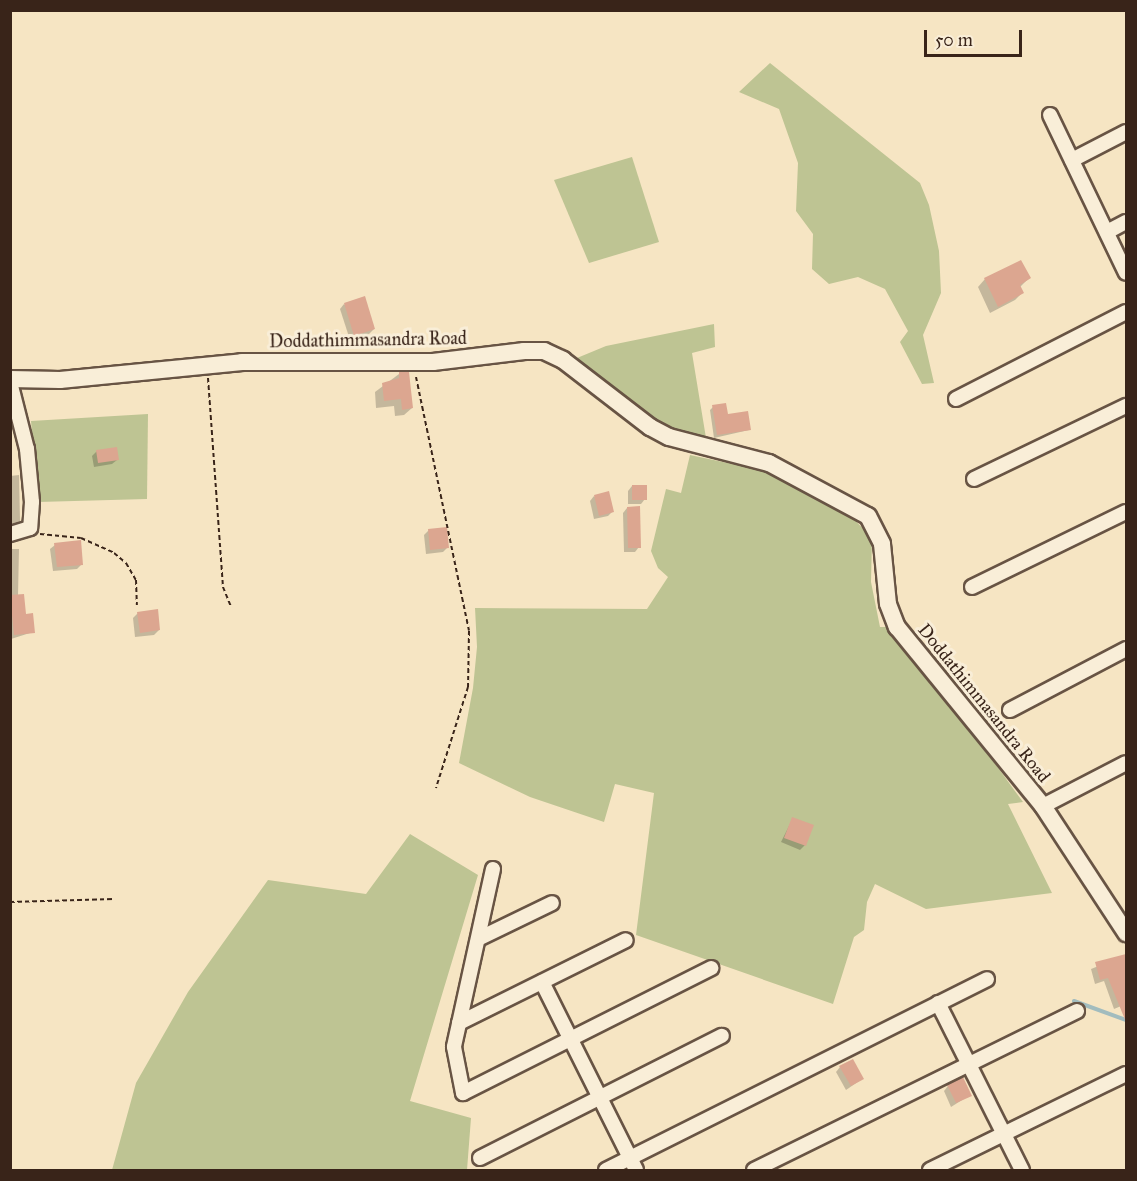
<!DOCTYPE html>
<html>
<head>
<meta charset="utf-8">
<style>
  body { margin:0 }
  #map { position:relative; width:1137px; height:1181px; overflow:hidden; background:#f6e5c3; font-family:"IM FELL Great Primer",serif }
  div>[style] { position:absolute }
  [style*='--x'] { left:calc(var(--x)*1px); top:calc(var(--y)*1px); width:calc(var(--w)*1px); rotate:calc(var(--a)*1deg) }
  .green>* { inset:0; background:#bec493 }
  .shadow>* { inset:0; background:#0003 }
  .stream>* { height:4px; margin:-2px; padding:0 2px; transform-origin:2px; border-radius:2px; background:#a2bcbe }
  .building>* { inset:0; background:#dca690 }
  .path>* { height:2px; margin-top:-1px; transform-origin:0; background:repeating-linear-gradient(90deg,#392419 0 4.5px,transparent 0 7.5px) }
  .roads { filter:drop-shadow(2px 0 #685444) drop-shadow(-2px 0 #685444) drop-shadow(0 2px #685444) drop-shadow(0 -2px #685444) }
  .minor>* { height:14px; margin:-7px; padding:0 7px; transform-origin:7px; border-radius:7px; background:#f9eed8 }
  .tertiary>* { height:16px; margin:-8px; padding:0 8px; transform-origin:8px; border-radius:8px; background:#f9eed8 }
  span { translate:-50% -50%; white-space:nowrap; text-align:center; line-height:1.15; -webkit-text-stroke:6px #f9eed8; paint-order:stroke }
  .street-label { font-size:18px; color:#392419 }
  .frame { position:absolute; inset:0; border:12px solid #392419; pointer-events:none }
  .scale { position:absolute; left:924px; top:30px; width:98px; height:27px; box-sizing:border-box; border:3px solid #392419; border-top:0; padding-left:8px; font-size:18px; line-height:21px; white-space:nowrap; color:#392419; -webkit-text-stroke:4px #f9eed8; paint-order:stroke }
</style>
</head>
<body>
<div id="map">
  <div class="green">
    <div style="clip-path:polygon(770px 63px,920px 183px,929px 205px,939px 251px,941px 293px,923px 335px,934px 383px,922px 384px,900px 342px,908px 331px,885px 289px,858px 277px,829px 284px,812px 269px,813px 234px,796px 211px,798px 163px,779px 109px,739px 92px)"></div>
    <div style="clip-path:polygon(632px 157px,659px 242px,589px 263px,554px 180px)"></div>
    <div style="clip-path:polygon(714px 324px,715px 347px,692px 353px,706px 438px,663px 425px,620px 397px,577px 358px,606px 346px)"></div>
    <div style="clip-path:polygon(148px 414px,147px 499px,38px 502px,31px 421px)"></div>
    <div style="clip-path:polygon(690px 455px,770px 472px,850px 515px,872px 538px,871px 582px,880px 627px,886px 627px,964px 721px,1023px 802px,1008px 804px,1052px 893px,926px 909px,875px 884px,867px 902px,864px 930px,854px 937px,833px 1004px,636px 935px,654px 793px,615px 784px,604px 822px,530px 797px,459px 763px,473px 688px,477px 647px,475px 608px,647px 609px,668px 577px,658px 568px,651px 551px,666px 489px,681px 493px)"></div>
    <div style="clip-path:polygon(410px 834px,478px 875px,410px 1101px,471px 1118px,467px 1170px,112px 1170px,136px 1083px,188px 992px,268px 880px,366px 894px)"></div>
  </div>
  <div class="shadow">
    <div style="clip-path:polygon(1029px 278px,1020px 287px,1023px 292px,1015px 300px,990px 313px,978px 287px,985px 279px)"></div>
    <div style="clip-path:polygon(344px 304px,374px 329px,369px 334px,350px 340px,340px 309px)"></div>
    <div style="clip-path:polygon(399px 374px,412px 408px,404px 415px,395px 416px,394px 406px,376px 408px,375px 392px)"></div>
    <div style="clip-path:polygon(713px 407px,727px 416px,749px 430px,714px 438px,710px 410px)"></div>
    <div style="clip-path:polygon(97px 451px,117px 460px,112px 464px,94px 467px,92px 456px)"></div>
    <div style="clip-path:polygon(19px 475px,20px 521px,10px 527px,10px 476px)"></div>
    <div style="clip-path:polygon(632px 486px,645px 499px,641px 504px,628px 504px,628px 491px)"></div>
    <div style="clip-path:polygon(594px 496px,613px 511px,608px 516px,594px 519px,590px 501px)"></div>
    <div style="clip-path:polygon(627px 508px,639px 547px,635px 552px,624px 552px,623px 513px)"></div>
    <div style="clip-path:polygon(429px 530px,448px 547px,443px 552px,426px 554px,424px 535px)"></div>
    <div style="clip-path:polygon(55px 545px,82px 564px,77px 569px,53px 571px,50px 549px)"></div>
    <div style="clip-path:polygon(10px 549px,19px 549px,18px 596px,33px 632px,11px 639px)"></div>
    <div style="clip-path:polygon(138px 613px,159px 630px,154px 635px,135px 637px,133px 618px)"></div>
    <div style="clip-path:polygon(793px 818px,805px 845px,800px 850px,781px 842px)"></div>
    <div style="clip-path:polygon(1126px 955px,1126px 1004px,1114px 1009px,1104px 981px,1095px 984px,1091px 969px)"></div>
    <div style="clip-path:polygon(840px 1067px,862px 1079px,846px 1090px,836px 1072px)"></div>
    <div style="clip-path:polygon(948px 1086px,970px 1095px,951px 1107px,944px 1091px)"></div>
  </div>
  <div class="stream">
    <div style="--x:1074;--y:1001;--w:55;--a:20.1"></div>
  </div>
  <div class="building">
    <div style="clip-path:polygon(1021px 260px,1031px 278px,1020px 285px,1024px 293px,998px 307px,984px 278px)"></div>
    <div style="clip-path:polygon(365px 296px,375px 329px,354px 336px,344px 303px)"></div>
    <div style="clip-path:polygon(399px 372px,409px 372px,413px 408px,402px 410px,401px 399px,384px 401px,382px 383px,399px 378px)"></div>
    <div style="clip-path:polygon(726px 403px,728px 414px,748px 411px,751px 430px,717px 435px,712px 405px)"></div>
    <div style="clip-path:polygon(117px 447px,119px 460px,98px 463px,96px 450px)"></div>
    <div style="clip-path:polygon(632px 485px,647px 485px,647px 500px,632px 500px)"></div>
    <div style="clip-path:polygon(609px 491px,614px 512px,599px 516px,594px 495px)"></div>
    <div style="clip-path:polygon(640px 506px,641px 548px,628px 548px,627px 507px)"></div>
    <div style="clip-path:polygon(447px 527px,449px 548px,430px 550px,428px 529px)"></div>
    <div style="clip-path:polygon(81px 540px,83px 565px,57px 567px,54px 543px)"></div>
    <div style="clip-path:polygon(24px 594px,26px 614px,33px 613px,35px 633px,14px 635px,10px 595px)"></div>
    <div style="clip-path:polygon(158px 609px,160px 630px,140px 633px,137px 612px)"></div>
    <div style="clip-path:polygon(792px 817px,814px 825px,806px 846px,784px 838px)"></div>
    <div style="clip-path:polygon(1126px 954px,1126px 1022px,1108px 978px,1100px 980px,1095px 962px)"></div>
    <div style="clip-path:polygon(853px 1059px,864px 1079px,851px 1086px,839px 1066px)"></div>
    <div style="clip-path:polygon(963px 1077px,972px 1096px,956px 1103px,947px 1085px)"></div>
  </div>
  <div class="path">
    <div style="--x:416;--y:377;--w:259;--a:78.2"></div>
    <div style="--x:469;--y:631;--w:56;--a:91"></div>
    <div style="--x:468;--y:687;--w:106;--a:107.6"></div>
    <div style="--x:208;--y:378;--w:210;--a:85.9"></div>
    <div style="--x:223;--y:587;--w:22;--a:68"></div>
    <div style="--x:40;--y:534;--w:41;--a:5.6"></div>
    <div style="--x:81;--y:538;--w:36;--a:24"></div>
    <div style="--x:114;--y:553;--w:16;--a:40"></div>
    <div style="--x:126;--y:563;--w:20;--a:60"></div>
    <div style="--x:136;--y:580;--w:25;--a:88"></div>
    <div style="--x:10;--y:902;--w:104;--a:-1.7"></div>
  </div>
  <div class="roads">
    <div class="minor">
      <div style="--x:1050;--y:115;--w:175;--a:64.3"></div>
      <div style="--x:1072;--y:160;--w:61;--a:-27.4"></div>
      <div style="--x:1107;--y:232;--w:21;--a:-28"></div>
      <div style="--x:10;--y:382;--w:69;--a:75.8"></div>
      <div style="--x:27;--y:449;--w:53;--a:84.6"></div>
      <div style="--x:32;--y:502;--w:26;--a:94"></div>
      <div style="--x:30;--y:528;--w:21;--a:163"></div>
      <div style="--x:956;--y:399;--w:191;--a:-27.1"></div>
      <div style="--x:974;--y:479;--w:169;--a:-25.7"></div>
      <div style="--x:972;--y:587;--w:171;--a:-26"></div>
      <div style="--x:1010;--y:710;--w:131;--a:-27.7"></div>
      <div style="--x:1043;--y:806;--w:93;--a:-27.4"></div>
      <div style="--x:493;--y:869;--w:182;--a:102.4"></div>
      <div style="--x:454;--y:1047;--w:47;--a:78.9"></div>
      <div style="--x:463;--y:1093;--w:278;--a:-26.7"></div>
      <div style="--x:478;--y:939;--w:82;--a:-25.9"></div>
      <div style="--x:542;--y:982;--w:210;--a:63.4"></div>
      <div style="--x:938;--y:1003;--w:187;--a:63.3"></div>
      <div style="--x:459;--y:1023;--w:186;--a:-26.4"></div>
      <div style="--x:480;--y:1158;--w:271;--a:-26.8"></div>
      <div style="--x:606;--y:1170;--w:426;--a:-26.6"></div>
      <div style="--x:754;--y:1170;--w:360;--a:-26.2"></div>
      <div style="--x:930;--y:1170;--w:218;--a:-26.1"></div>
    </div>
    <div class="tertiary">
      <div style="--x:10;--y:379;--w:50;--a:1.1"></div>
      <div style="--x:60;--y:380;--w:183;--a:-5.6"></div>
      <div style="--x:242;--y:362;--w:191;--a:0"></div>
      <div style="--x:433;--y:362;--w:92;--a:-6.9"></div>
      <div style="--x:524;--y:351;--w:20;--a:0"></div>
      <div style="--x:544;--y:351;--w:21;--a:25"></div>
      <div style="--x:563;--y:360;--w:110;--a:37.6"></div>
      <div style="--x:650;--y:427;--w:21;--a:28"></div>
      <div style="--x:669;--y:437;--w:103;--a:14.6"></div>
      <div style="--x:769;--y:463;--w:112;--a:28.2"></div>
      <div style="--x:868;--y:516;--w:31;--a:63"></div>
      <div style="--x:882;--y:544;--w:60;--a:84.3"></div>
      <div style="--x:888;--y:604;--w:25;--a:69"></div>
      <div style="--x:897;--y:627;--w:231;--a:50.8"></div>
      <div style="--x:1043;--y:806;--w:152;--a:56.8"></div>
    </div>
  </div>
  <div class="street-label">
    <span style="left:368px;top:340px;rotate:-1deg">Doddathimmasandra Road</span>
    <span style="left:984px;top:703px;rotate:51deg">Doddathimmasandra Road</span>
  </div>
  <div class="frame"></div>
  <div class="scale">50 m</div>
</div>
</body>
</html>
